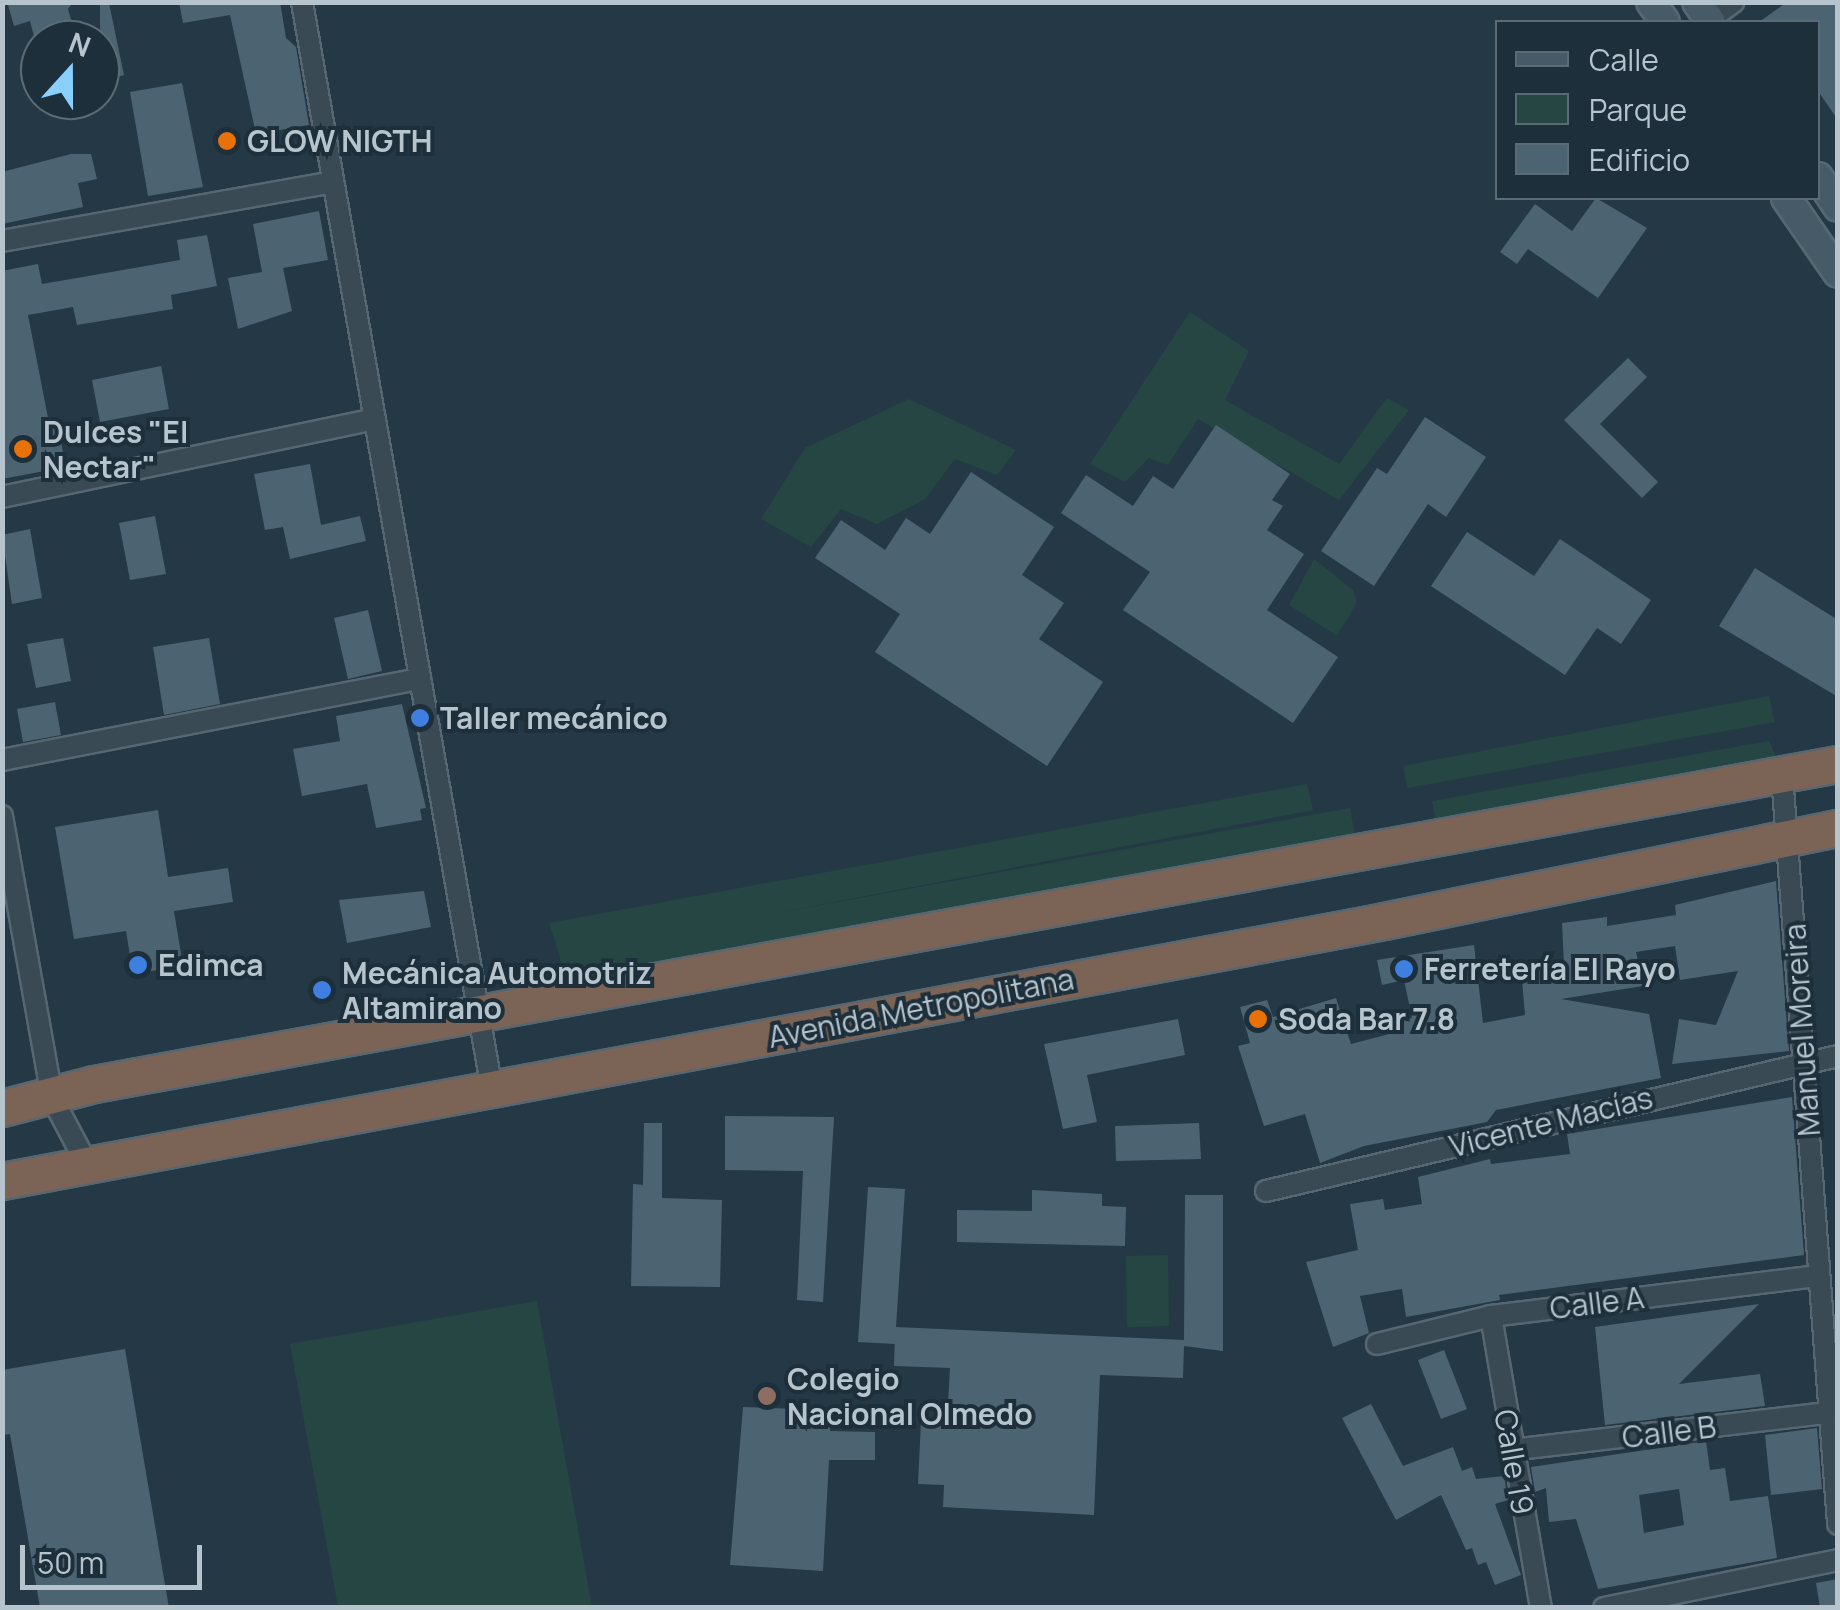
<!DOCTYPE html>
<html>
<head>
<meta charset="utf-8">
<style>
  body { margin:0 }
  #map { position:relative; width:1840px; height:1610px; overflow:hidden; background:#243945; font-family:Manrope,sans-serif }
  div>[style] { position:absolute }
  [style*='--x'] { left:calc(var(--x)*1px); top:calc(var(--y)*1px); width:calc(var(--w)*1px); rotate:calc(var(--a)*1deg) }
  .green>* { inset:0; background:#264643 }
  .building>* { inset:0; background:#4c6371 }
  .roads { filter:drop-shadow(2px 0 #576772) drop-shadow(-2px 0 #576772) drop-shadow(0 2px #576772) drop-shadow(0 -2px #576772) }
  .street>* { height:20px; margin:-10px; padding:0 10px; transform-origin:10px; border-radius:10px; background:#394a54 }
  .secondary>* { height:28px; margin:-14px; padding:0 14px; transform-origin:14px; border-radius:14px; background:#465a68 }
  .highway>* { height:35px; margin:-17.5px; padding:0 17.5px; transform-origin:17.5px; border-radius:17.5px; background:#7b6455 }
  .dots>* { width:28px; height:28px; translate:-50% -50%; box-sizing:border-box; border:5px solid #1d2f3a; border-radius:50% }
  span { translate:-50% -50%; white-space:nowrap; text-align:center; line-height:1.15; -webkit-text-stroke:8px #1d2f3a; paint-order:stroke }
  .poi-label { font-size:30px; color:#b6c4ce; font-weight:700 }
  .left { translate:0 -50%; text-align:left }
  .street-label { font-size:30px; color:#b6c4ce }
  .frame { position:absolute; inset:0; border:5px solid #b6c4ce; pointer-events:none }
  .legend { position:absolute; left:1495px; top:20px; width:325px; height:180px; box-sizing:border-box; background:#1d2f3a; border:2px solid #5a6b75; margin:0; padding:12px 18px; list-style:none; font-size:30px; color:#b6c4ce }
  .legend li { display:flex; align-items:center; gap:20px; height:50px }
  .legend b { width:50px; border:2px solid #5a6b75 }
  .north { position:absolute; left:20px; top:20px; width:100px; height:100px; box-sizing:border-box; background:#1d2f3a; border:2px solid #5a6b75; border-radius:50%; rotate:21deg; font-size:28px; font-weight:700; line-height:40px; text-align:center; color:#b6c4ce }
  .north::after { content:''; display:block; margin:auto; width:35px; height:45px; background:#8ad0ff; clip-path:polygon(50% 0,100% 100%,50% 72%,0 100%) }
  .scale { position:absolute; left:20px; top:1545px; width:182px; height:45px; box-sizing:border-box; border:5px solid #b6c4ce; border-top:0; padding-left:12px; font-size:30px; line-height:35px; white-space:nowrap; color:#b6c4ce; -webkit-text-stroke:8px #1d2f3a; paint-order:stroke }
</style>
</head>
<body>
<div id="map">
  <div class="green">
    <div style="clip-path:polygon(1190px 312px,1249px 351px,1225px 400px,1339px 464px,1387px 398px,1409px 410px,1339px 500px,1198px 419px,1168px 465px,1149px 458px,1125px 482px,1090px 464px)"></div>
    <div style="clip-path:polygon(909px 399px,1016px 450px,997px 475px,955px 459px,925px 499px,877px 524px,841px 509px,811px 547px,761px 519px,805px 448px)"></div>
    <div style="clip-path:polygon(1314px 559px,1353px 590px,1357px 602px,1337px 636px,1289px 605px)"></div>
    <div style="clip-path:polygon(1769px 696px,1775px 722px,1407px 788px,1403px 766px)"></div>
    <div style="clip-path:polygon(1769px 741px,1778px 760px,1436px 822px,1432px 801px)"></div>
    <div style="clip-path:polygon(1307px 784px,1313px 810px,772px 914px,1350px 808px,1355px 836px,567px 980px,549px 923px)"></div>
    <div style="clip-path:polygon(1168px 1255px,1169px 1326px,1127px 1327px,1126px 1256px)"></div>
    <div style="clip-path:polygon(537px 1301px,592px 1607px,338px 1607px,290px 1344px)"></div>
  </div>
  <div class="building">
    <div style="clip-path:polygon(73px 2px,68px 9px,77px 40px,35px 40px,30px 21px,14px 26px,8px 5px)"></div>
    <div style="clip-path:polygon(179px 2px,280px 2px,286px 38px,296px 47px,309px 125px,256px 134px,230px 15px,183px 23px)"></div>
    <div style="clip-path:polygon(1787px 2px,1838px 2px,1838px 120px,1818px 91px,1818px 22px,1759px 22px)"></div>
    <div style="clip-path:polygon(109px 3px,124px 75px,100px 81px,100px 4px)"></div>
    <div style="clip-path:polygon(182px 83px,203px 187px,148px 196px,130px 92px)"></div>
    <div style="clip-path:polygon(71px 154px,91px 154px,97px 179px,78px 183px,83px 207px,2px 224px,2px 172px)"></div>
    <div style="clip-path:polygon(1596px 198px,1647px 228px,1598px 298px,1528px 249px,1517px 264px,1500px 252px,1535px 204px,1572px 231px)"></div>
    <div style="clip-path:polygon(319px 211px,328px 260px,283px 268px,292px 311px,238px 329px,228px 278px,262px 272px,253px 224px)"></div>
    <div style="clip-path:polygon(207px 235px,217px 286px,171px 295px,173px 309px,77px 325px,73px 307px,28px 315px,49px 423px,57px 422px,66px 467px,2px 479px,2px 271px,38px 264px,42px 284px,100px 274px,180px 260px,177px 240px)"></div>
    <div style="clip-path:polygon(1628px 358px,1647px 377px,1600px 424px,1658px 482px,1642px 498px,1564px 420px)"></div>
    <div style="clip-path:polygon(161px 366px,169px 409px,100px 422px,92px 380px)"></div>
    <div style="clip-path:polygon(1425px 417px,1486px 457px,1446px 517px,1428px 504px,1374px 586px,1321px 551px,1377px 468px,1387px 474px)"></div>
    <div style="clip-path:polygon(1216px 425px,1290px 474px,1272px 500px,1283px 506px,1267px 530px,1304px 554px,1267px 610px,1338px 657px,1293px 723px,1123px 610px,1150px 572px,1061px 513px,1086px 475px,1133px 506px,1153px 476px,1173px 489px)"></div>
    <div style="clip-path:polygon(310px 464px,321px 525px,360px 516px,366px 541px,290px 559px,283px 527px,265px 530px,254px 474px)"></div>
    <div style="clip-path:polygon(971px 472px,1054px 527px,1022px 575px,1064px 603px,1039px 639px,1103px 682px,1047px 766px,875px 652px,900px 614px,815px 558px,841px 520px,885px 550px,906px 518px,930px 534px)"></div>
    <div style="clip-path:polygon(155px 516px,166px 574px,130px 580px,119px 523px)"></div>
    <div style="clip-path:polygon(30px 529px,42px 598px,12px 604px,2px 535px)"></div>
    <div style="clip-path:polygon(1467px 532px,1534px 576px,1560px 539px,1651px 600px,1621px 644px,1597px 628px,1565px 675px,1431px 586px)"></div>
    <div style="clip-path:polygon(1755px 568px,1838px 620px,1838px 697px,1719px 626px)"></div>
    <div style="clip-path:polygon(368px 610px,382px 671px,348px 679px,334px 618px)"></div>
    <div style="clip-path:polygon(63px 638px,71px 681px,36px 688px,27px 644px)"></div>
    <div style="clip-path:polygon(209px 638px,220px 704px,164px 715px,153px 647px)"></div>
    <div style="clip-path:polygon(55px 702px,61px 735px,23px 742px,17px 709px)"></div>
    <div style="clip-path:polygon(402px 704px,426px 808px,420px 809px,422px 820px,376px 828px,367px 784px,302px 796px,293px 749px,340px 741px,336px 716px)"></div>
    <div style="clip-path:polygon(158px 810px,168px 877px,228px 868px,233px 902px,174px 911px,183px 966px,133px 974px,126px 931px,74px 939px,55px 827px)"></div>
    <div style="clip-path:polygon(1776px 881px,1789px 1051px,1672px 1064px,1679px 1019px,1716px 1025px,1738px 971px,1680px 980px,1675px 946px,1636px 952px,1643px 986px,1561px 999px,1649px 1014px,1661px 1078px,1496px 1110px,1487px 1122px,1364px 1146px,1320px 1163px,1305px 1114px,1264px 1126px,1238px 1046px,1250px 1043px,1240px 1007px,1267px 1000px,1273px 1017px,1336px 998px,1351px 1044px,1393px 1033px,1391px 1022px,1412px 1018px,1404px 980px,1382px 985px,1377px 960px,1474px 945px,1483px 1023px,1525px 1015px,1521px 969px,1564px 966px,1562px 923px,1607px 917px,1607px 926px,1676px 915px,1675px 905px)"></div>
    <div style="clip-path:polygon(424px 891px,431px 927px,347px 943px,339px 900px)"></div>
    <div style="clip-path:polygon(1178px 1019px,1185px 1055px,1087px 1075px,1097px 1122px,1063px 1129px,1044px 1044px)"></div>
    <div style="clip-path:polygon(1792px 1097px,1804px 1255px,1499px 1295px,1500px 1300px,1406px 1317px,1402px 1289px,1360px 1296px,1369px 1333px,1333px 1347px,1306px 1262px,1358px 1250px,1350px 1204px,1383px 1199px,1385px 1210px,1422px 1204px,1418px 1177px,1490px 1159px,1491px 1164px,1570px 1154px,1567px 1134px)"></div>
    <div style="clip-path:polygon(725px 1116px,834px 1117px,823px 1302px,797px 1300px,803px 1171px,725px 1170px)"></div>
    <div style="clip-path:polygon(644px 1123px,662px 1123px,662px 1198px,722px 1200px,720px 1287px,631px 1286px,633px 1184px,643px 1185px)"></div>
    <div style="clip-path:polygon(1199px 1123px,1201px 1159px,1116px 1161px,1115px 1126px)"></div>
    <div style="clip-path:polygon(868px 1187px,905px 1189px,896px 1327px,1184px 1340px,1185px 1195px,1223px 1195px,1223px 1351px,1184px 1346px,1183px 1378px,1100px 1375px,1094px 1515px,943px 1507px,944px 1485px,918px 1484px,921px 1421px,947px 1422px,950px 1368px,894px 1366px,895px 1333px,895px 1344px,858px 1342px)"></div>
    <div style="clip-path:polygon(1032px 1190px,1102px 1194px,1102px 1206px,1126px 1207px,1125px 1246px,957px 1242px,957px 1210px,1032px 1211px)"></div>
    <div style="clip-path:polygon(1759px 1304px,1679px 1384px,1760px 1374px,1765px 1406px,1605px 1425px,1595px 1327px)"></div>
    <div style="clip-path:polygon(125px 1349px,169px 1608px,40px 1608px,10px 1434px,2px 1435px,2px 1370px)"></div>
    <div style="clip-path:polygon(1444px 1350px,1467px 1409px,1441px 1419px,1418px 1360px)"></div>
    <div style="clip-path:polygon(1371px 1404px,1403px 1466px,1453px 1447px,1462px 1471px,1472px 1467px,1476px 1479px,1504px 1476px,1508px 1500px,1495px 1504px,1521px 1575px,1495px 1585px,1486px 1562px,1478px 1565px,1472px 1548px,1466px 1550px,1441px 1495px,1396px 1520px,1342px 1418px)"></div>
    <div style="clip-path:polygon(743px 1407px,831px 1410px,830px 1431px,875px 1432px,875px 1460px,829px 1460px,823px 1571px,730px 1565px)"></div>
    <div style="clip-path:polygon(1817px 1428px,1822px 1489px,1771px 1495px,1765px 1435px)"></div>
    <div style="clip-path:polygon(evenodd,1706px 1441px,1710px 1470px,1725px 1468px,1730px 1501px,1768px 1496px,1777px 1558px,1598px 1589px,1576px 1519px,1549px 1522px,1546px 1488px,1535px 1492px,1531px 1467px,1706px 1441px,1679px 1489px,1684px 1525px,1644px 1533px,1639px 1495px,1679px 1489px)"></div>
    <div style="clip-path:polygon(1838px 1579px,1838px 1608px,1820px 1608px,1816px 1583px)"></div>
  </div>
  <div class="roads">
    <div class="street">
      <div style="--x:302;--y:2;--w:1103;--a:80.09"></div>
      <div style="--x:1706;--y:22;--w:34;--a:-36"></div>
      <div style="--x:2;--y:241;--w:336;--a:-10.1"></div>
      <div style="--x:2;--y:497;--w:381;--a:-11.8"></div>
      <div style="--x:2;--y:760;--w:426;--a:-11"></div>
      <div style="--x:1782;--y:775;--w:751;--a:85.72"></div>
      <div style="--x:2;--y:816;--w:286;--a:79.9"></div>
      <div style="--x:52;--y:1098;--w:77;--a:62.1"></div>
      <div style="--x:1266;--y:1191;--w:588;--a:-13.28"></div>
      <div style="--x:1491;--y:1316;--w:296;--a:80.3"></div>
      <div style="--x:1377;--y:1344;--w:117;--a:-13.8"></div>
      <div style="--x:1491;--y:1316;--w:330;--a:-7"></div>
      <div style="--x:1511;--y:1450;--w:319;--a:-6.7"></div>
      <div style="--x:1604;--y:1608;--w:239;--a:-11.6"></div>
    </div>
    <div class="secondary">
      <div style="--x:1651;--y:2;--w:24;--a:55"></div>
      <div style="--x:1697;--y:2;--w:24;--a:55"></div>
      <div style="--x:1818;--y:177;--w:36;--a:56"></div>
      <div style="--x:1786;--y:198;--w:91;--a:55.3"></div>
    </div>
    <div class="highway">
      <div style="--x:2;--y:1108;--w:95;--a:-14.6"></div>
      <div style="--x:94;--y:1084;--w:1773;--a:-10.4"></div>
      <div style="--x:2;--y:1181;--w:1406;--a:-10.65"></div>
      <div style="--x:1384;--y:921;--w:463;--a:-11.6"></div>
    </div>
  </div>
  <div class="dots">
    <div style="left:227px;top:141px;background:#e8710a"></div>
    <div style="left:23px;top:449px;background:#e8710a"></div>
    <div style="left:420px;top:718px;background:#3f7fe0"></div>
    <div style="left:138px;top:965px;background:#3f7fe0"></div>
    <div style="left:1404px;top:969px;background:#3f7fe0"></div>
    <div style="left:322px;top:990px;background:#3f7fe0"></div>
    <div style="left:1258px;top:1019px;background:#e8710a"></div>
    <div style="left:767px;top:1396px;background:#8d6e63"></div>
  </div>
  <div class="poi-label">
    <span class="left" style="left:247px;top:141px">GLOW NIGTH</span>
    <span class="left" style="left:43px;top:449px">Dulces "El<br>Nectar"</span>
    <span class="left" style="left:440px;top:718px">Taller mecánico</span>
    <span class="left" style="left:158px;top:965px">Edimca</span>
    <span class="left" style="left:1424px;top:969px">Ferretería El Rayo</span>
    <span class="left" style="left:342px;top:990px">Mecánica Automotriz<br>Altamirano</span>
    <span class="left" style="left:1278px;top:1019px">Soda Bar 7.8</span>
    <span class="left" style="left:787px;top:1396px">Colegio<br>Nacional Olmedo</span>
  </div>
  <div class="street-label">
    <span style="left:921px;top:1008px;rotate:-11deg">Avenida Metropolitana</span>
    <span style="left:1802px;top:1030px;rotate:-94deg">Manuel Moreira</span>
    <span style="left:1551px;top:1122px;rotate:-14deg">Vicente Macías</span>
    <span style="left:1597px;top:1303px;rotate:-7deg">Calle A</span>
    <span style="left:1669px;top:1432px;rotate:-7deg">Calle B</span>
    <span style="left:1514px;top:1462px;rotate:80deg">Calle 19</span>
  </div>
  <div class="frame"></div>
  <ul class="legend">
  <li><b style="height:12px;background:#465a68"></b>Calle</li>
  <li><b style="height:28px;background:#264643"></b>Parque</li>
  <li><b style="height:28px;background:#4c6371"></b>Edificio</li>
  </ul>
  <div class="north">N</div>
  <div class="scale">50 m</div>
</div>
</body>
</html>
